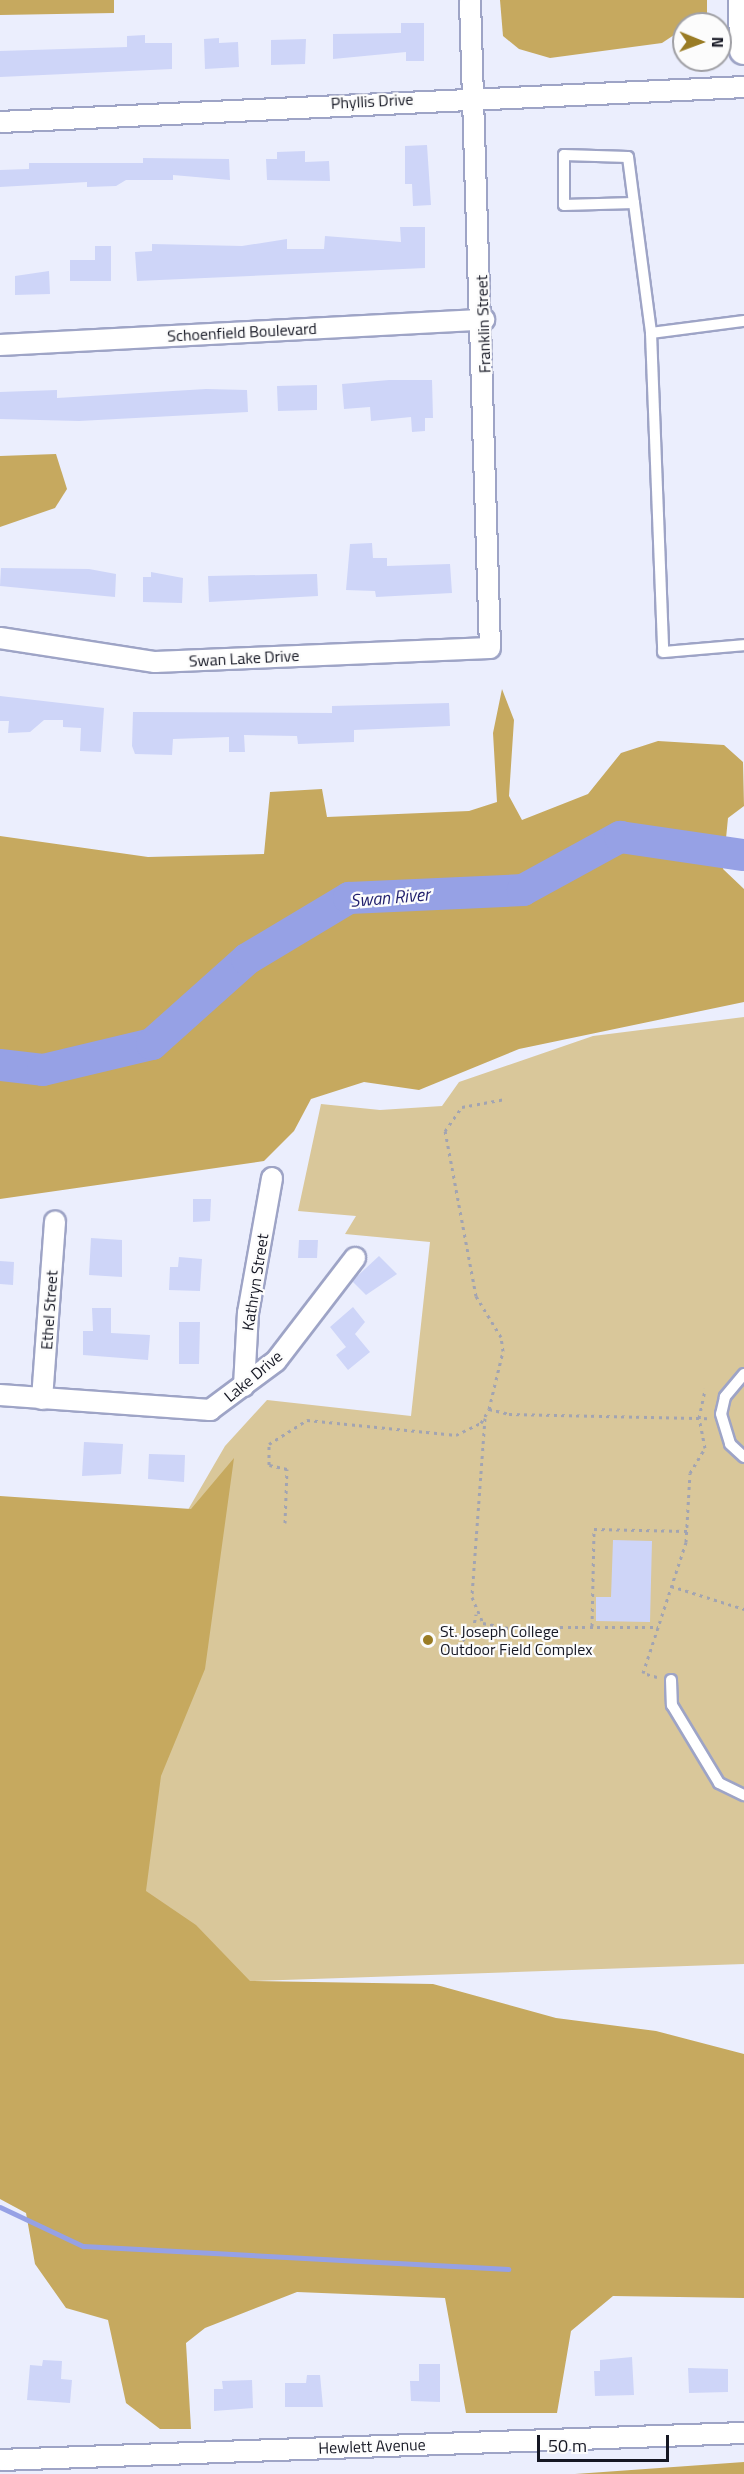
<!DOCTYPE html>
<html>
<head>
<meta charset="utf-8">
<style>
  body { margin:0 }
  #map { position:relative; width:744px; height:2474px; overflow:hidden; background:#ebeefd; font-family:"Titillium Web",sans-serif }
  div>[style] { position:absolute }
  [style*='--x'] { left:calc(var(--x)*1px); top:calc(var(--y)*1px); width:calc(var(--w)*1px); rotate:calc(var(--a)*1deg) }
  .green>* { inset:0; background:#d9c79a }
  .forest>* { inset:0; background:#c6a95f }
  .stream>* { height:5px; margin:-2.5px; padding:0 2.5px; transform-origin:2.5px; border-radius:2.5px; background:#96a1e5 }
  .river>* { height:32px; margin:-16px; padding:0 16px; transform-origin:16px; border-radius:16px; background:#96a1e5 }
  .building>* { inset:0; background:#ced5f8 }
  .path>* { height:3px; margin-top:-1.5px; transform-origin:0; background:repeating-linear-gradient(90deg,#a2a4b2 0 3px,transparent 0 7.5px) }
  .roads { filter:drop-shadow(2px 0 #9ea4c6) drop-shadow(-2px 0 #9ea4c6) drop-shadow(0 2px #9ea4c6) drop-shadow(0 -2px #9ea4c6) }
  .lane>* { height:10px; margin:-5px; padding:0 5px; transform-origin:5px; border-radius:5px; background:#fff }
  .street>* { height:20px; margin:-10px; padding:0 10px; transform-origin:10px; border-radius:10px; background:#fff }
  .secondary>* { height:28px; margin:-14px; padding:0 14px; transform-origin:14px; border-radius:14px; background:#fff }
  .dots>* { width:16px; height:16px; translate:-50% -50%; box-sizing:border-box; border:3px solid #fcfcfc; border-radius:50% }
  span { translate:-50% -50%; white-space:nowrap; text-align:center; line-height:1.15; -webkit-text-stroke:4.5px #fcfcfc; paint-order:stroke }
  .street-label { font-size:16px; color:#151723 }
  .poi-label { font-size:16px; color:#151723 }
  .left { translate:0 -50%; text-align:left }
  .water-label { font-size:18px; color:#23216e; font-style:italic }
  .north { position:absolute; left:672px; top:12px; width:60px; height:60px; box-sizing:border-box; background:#fcfcfc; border:2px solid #a0a0a5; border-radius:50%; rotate:91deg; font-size:16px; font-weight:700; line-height:24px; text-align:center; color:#151723 }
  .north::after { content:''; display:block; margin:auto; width:21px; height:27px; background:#9a7c25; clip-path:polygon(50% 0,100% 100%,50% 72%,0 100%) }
  .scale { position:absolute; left:537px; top:2435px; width:132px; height:27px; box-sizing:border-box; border:3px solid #151723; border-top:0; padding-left:8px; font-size:18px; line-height:21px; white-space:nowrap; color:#151723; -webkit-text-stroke:4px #fcfcfc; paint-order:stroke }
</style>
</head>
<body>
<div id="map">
  <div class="green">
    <div style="clip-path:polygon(744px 1017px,744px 1964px,0 1990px,0 1834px,225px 1446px,267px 1400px,411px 1416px,430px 1242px,345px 1234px,356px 1216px,298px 1211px,321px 1104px,380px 1110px,442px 1106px,459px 1082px,593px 1036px)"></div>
  </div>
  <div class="forest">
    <div style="clip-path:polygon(0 0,114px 0,114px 13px,0 15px)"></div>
    <div style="clip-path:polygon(500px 0,707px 0,707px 13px,662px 43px,550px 58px,519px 49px,503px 36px)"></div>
    <div style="clip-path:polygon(56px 454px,67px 489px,55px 508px,0 527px,0 456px)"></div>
    <div style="clip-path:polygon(502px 689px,514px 720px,509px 796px,522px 820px,588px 794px,621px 753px,658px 741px,724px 745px,743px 762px,744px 806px,728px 818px,723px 869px,744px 889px,744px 1002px,519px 1049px,419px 1090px,364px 1082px,311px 1099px,294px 1131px,264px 1161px,0 1199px,0 836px,148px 857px,264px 854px,270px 792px,322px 789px,327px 817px,469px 811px,497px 802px,493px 733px)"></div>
    <div style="clip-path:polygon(234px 1458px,205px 1669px,161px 1776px,146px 1891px,196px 1925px,250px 1981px,433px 1984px,556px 2018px,656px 2031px,744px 2054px,744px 2298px,613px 2296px,571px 2331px,557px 2413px,466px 2413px,445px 2298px,297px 2292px,205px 2328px,186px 2343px,191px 2429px,160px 2429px,126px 2403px,108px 2320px,66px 2308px,35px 2264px,26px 2213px,0 2199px,0 1496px,191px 1509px)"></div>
    <div style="clip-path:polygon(744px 2462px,744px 2474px,575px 2474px)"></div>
  </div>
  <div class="stream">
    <div style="--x:0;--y:2207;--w:92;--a:25.2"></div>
    <div style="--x:83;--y:2246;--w:426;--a:3.1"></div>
  </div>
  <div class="river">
    <div style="--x:0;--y:1065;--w:43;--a:6.6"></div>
    <div style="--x:43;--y:1070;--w:112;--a:-13.4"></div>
    <div style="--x:152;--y:1044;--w:127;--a:-41.8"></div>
    <div style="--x:247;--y:959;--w:119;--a:-30.9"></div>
    <div style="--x:349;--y:898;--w:174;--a:-2.6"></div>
    <div style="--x:523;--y:890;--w:111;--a:-28.7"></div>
    <div style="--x:620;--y:837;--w:125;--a:8.3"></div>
  </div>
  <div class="building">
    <div style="clip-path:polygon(401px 23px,424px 23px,424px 61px,406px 61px,406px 52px,333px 59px,333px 34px,401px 33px)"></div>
    <div style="clip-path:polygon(145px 35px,145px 43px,172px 43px,172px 69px,0 77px,0 51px,127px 47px,127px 36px)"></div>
    <div style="clip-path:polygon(219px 38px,219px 43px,238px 42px,239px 67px,205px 69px,204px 39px)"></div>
    <div style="clip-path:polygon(306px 39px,305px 64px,271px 65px,271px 40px)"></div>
    <div style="clip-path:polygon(427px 145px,431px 205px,413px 206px,412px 184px,405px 184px,405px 146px)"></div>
    <div style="clip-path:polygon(305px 151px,305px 162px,329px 161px,330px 181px,267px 180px,266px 159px,277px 159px,277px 152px)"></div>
    <div style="clip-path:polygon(143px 158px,229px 159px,230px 180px,173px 175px,173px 180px,126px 180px,116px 186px,87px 187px,87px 182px,0 187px,0 170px,29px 169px,29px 163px,143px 163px)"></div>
    <div style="clip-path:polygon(400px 227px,425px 227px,425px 268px,137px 281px,135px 252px,152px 251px,152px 244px,242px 246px,287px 239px,287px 249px,324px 249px,325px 236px,401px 242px)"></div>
    <div style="clip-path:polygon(95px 246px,111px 246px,111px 281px,70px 281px,70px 260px,95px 260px)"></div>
    <div style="clip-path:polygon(49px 271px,50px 294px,15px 295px,15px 276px)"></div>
    <div style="clip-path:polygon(389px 380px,432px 380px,433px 418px,425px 418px,425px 431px,412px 432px,411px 417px,371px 421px,370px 407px,344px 409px,342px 384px)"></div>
    <div style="clip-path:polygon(317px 385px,317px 410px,278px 411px,277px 386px)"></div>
    <div style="clip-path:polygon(206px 389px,247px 390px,248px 412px,79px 421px,0 419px,0 392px,57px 390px,57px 398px)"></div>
    <div style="clip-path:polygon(372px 543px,373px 558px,387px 558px,387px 566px,450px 564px,452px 593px,376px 597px,375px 591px,346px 590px,350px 544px)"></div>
    <div style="clip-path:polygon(1px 568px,89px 569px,116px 574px,115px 597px,0 586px)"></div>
    <div style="clip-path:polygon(151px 572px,183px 578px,182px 603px,143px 602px,143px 577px,151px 577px)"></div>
    <div style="clip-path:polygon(317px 574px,318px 596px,209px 602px,208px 576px)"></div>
    <div style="clip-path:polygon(0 696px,104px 708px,101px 752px,80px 751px,81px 728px,63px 727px,63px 720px,44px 720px,30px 732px,8px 733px,9px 721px,0 721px)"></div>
    <div style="clip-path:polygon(449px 703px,450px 726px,354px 730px,354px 742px,298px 744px,297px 736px,244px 735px,245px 752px,229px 752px,229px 737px,173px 739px,172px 755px,135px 754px,132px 746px,133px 712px,332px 713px,332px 706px)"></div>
    <div style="clip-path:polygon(193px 1199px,211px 1199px,210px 1221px,193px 1222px)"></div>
    <div style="clip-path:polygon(91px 1238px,122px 1240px,122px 1277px,89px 1275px)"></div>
    <div style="clip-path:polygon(299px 1240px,318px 1240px,317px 1258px,298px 1258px)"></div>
    <div style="clip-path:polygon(379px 1256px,397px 1274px,366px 1295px,352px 1281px)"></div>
    <div style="clip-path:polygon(179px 1257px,202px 1259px,200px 1291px,169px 1290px,170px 1267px,178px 1267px)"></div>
    <div style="clip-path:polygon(0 1261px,14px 1262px,13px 1285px,0 1284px)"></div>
    <div style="clip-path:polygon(353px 1307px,365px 1322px,355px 1334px,370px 1352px,348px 1370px,336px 1355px,346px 1347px,330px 1327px)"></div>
    <div style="clip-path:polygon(92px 1308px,111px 1308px,111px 1333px,150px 1335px,148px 1360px,83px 1355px,83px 1331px,93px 1331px)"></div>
    <div style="clip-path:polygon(179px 1322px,200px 1322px,199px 1364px,179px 1364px)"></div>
    <div style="clip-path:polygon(84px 1442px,123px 1444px,121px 1474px,82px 1476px)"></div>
    <div style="clip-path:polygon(149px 1454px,185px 1455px,184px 1482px,148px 1479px)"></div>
    <div style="clip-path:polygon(613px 1540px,652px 1541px,650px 1622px,596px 1621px,596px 1597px,611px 1597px)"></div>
    <div style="clip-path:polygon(632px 2357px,634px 2395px,595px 2396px,594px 2371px,600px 2371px,600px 2360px)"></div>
    <div style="clip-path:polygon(43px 2360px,62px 2361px,61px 2379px,72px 2380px,70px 2403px,27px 2400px,30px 2365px,42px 2366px)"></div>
    <div style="clip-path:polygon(419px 2364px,440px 2364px,440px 2402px,411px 2401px,410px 2381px,419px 2381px)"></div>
    <div style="clip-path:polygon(688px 2368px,728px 2369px,728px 2392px,689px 2393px)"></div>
    <div style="clip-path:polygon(307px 2375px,320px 2375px,323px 2407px,285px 2407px,285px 2383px,306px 2383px)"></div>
    <div style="clip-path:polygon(252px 2380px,253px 2408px,214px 2411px,214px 2389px,223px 2389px,222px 2381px)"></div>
  </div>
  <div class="path">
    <div style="--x:489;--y:1409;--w:21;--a:14"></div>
    <div style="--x:509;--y:1414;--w:199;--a:1.2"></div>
    <div style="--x:485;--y:1418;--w:179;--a:94.2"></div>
    <div style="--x:472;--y:1597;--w:28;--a:67"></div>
    <div style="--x:483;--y:1623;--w:66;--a:11.3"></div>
    <div style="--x:548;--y:1636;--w:15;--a:-37"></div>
    <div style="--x:560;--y:1627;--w:98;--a:0"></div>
    <div style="--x:285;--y:1523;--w:54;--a:-87.9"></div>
    <div style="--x:287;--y:1469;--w:18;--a:-167"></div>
    <div style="--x:269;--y:1465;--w:21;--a:-90"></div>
    <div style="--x:269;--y:1444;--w:45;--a:-32.3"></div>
    <div style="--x:307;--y:1420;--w:150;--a:5.7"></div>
    <div style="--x:456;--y:1435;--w:28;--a:-26"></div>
    <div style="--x:481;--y:1423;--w:16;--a:-60"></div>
    <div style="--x:489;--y:1409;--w:60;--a:-76.4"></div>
    <div style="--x:503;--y:1351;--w:14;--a:-98"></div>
    <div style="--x:501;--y:1337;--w:48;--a:-121.4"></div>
    <div style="--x:476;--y:1296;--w:168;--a:-100.6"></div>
    <div style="--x:445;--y:1131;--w:29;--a:-55"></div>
    <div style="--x:462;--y:1107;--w:44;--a:-10.5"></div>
    <div style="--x:671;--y:1586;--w:77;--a:17.5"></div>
    <div style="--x:592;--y:1626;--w:97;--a:-88.8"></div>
    <div style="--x:594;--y:1529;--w:93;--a:1.2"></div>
    <div style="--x:457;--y:1646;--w:23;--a:-45"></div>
    <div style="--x:473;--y:1630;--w:16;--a:-79"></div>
    <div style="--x:657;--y:1677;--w:15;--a:-164"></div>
    <div style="--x:643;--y:1673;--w:138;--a:-71.8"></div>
    <div style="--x:686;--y:1542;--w:69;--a:-86.7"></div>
    <div style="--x:690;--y:1473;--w:29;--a:-59"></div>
    <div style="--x:705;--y:1448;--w:31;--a:-101"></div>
    <div style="--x:699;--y:1418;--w:30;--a:-78"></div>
  </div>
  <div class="roads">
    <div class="lane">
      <div style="--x:634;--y:203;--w:70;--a:178.4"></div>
      <div style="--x:564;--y:205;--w:50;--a:-90"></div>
      <div style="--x:564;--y:155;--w:64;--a:1.8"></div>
      <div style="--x:628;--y:157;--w:46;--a:82.6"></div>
      <div style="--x:634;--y:203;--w:131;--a:82.5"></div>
      <div style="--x:651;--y:333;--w:319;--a:87.8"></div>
      <div style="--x:663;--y:652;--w:81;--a:-4.9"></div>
      <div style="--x:651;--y:333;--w:94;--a:-7.4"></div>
      <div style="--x:744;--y:1374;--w:30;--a:130"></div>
      <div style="--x:725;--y:1397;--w:17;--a:103"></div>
      <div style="--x:721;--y:1414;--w:31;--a:73"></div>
      <div style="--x:730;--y:1444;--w:19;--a:43"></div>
      <div style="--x:671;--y:1680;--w:25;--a:88"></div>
      <div style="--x:672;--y:1705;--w:91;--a:58.9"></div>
      <div style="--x:719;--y:1783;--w:28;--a:26"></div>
    </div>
    <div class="street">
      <div style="--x:0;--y:122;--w:745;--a:-2.69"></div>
      <div style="--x:0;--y:345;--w:485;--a:-3"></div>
      <div style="--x:0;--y:638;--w:157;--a:8.8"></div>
      <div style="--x:155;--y:662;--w:335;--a:-2.4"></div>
      <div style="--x:490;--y:648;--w:648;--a:-91.77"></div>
      <div style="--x:244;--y:1386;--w:73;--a:-86.9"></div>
      <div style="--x:248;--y:1313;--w:137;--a:-79.9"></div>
      <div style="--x:0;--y:1395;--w:211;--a:4.1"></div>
      <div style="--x:210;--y:1410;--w:82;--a:-36.6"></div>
      <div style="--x:276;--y:1361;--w:130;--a:-52.5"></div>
      <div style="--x:42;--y:1399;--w:178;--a:-85.8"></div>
      <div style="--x:0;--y:2460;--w:744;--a:-2.08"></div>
    </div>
    <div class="secondary">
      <div style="--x:743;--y:0;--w:50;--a:88.9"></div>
    </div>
  </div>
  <div class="dots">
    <div style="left:428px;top:1640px;background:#9a7c25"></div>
  </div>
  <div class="street-label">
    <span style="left:372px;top:101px;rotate:-3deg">Phyllis Drive</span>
    <span style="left:483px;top:324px;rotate:-92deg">Franklin Street</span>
    <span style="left:242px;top:332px;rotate:-3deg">Schoenfield Boulevard</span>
    <span style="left:244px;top:658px;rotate:-3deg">Swan Lake Drive</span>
    <span style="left:255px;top:1282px;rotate:-81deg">Kathryn Street</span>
    <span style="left:49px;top:1310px;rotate:-86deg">Ethel Street</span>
    <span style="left:253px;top:1376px;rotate:-40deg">Lake Drive</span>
    <span style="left:372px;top:2446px;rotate:-2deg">Hewlett Avenue</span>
  </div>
  <div class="poi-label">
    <span class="left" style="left:440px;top:1640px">St. Joseph College<br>Outdoor Field Complex</span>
  </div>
  <div class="water-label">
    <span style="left:390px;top:898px;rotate:-5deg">Swan River</span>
  </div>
  <div class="north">N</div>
  <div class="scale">50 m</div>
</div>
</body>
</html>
